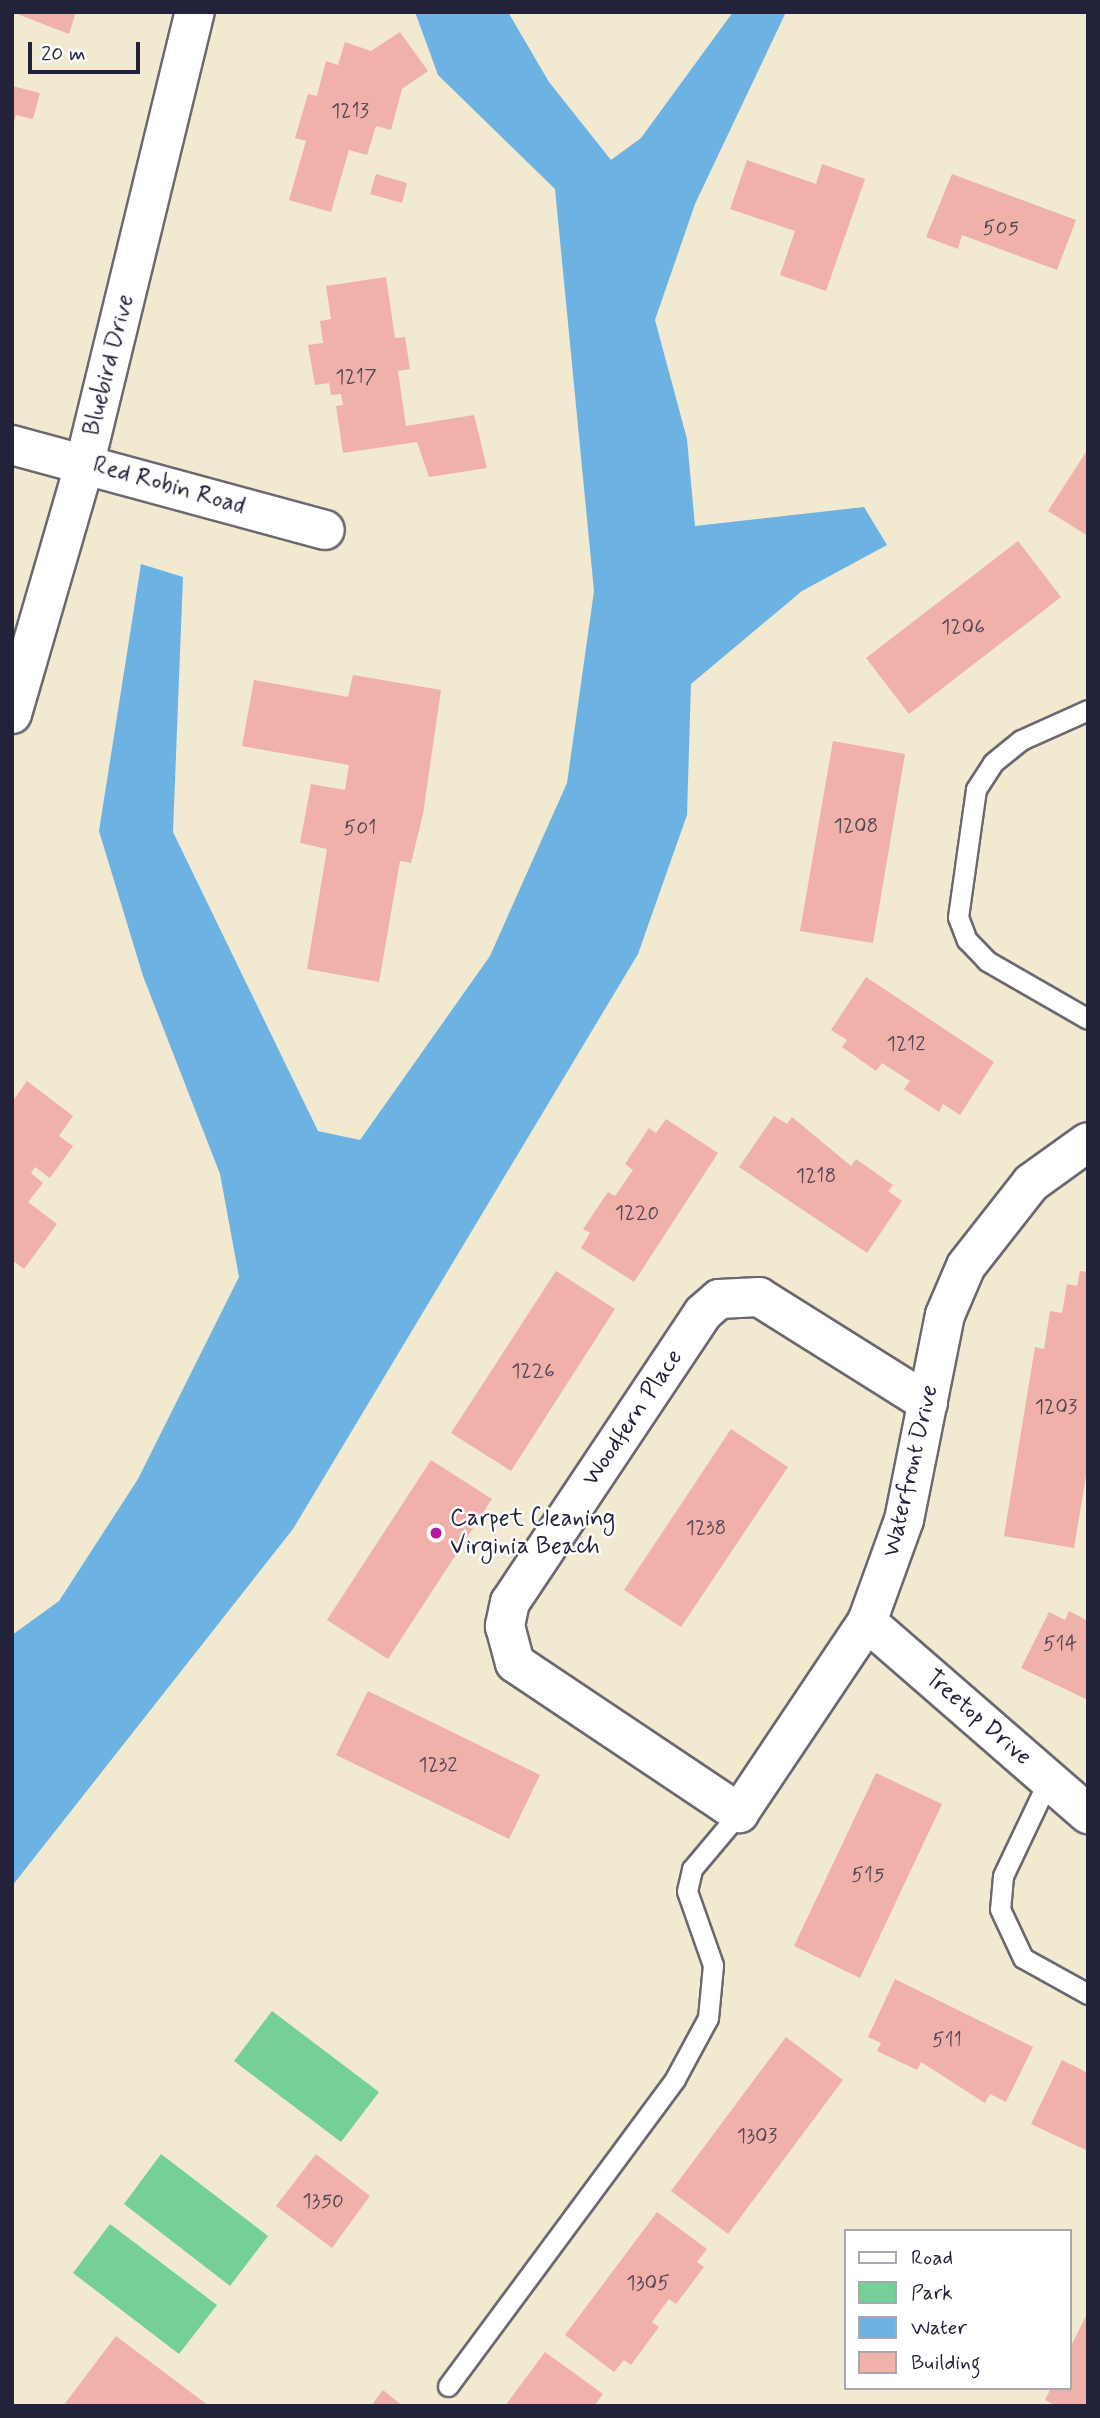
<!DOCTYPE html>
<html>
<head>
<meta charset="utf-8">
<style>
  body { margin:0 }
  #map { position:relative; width:1100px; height:2418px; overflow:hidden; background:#f2e9d1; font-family:Mynerve,sans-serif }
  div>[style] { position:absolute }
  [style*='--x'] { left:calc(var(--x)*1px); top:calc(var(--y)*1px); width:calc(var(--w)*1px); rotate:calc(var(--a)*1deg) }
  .green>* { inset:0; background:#75d097 }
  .water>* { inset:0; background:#6cb3e3 }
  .building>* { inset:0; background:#efb1a9 }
  .roads { filter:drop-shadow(2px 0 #6b6870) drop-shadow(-2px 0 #6b6870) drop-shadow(0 2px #6b6870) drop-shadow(0 -2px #6b6870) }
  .service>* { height:19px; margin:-9.5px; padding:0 9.5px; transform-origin:9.5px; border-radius:9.5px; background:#fff }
  .minor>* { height:38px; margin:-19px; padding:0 19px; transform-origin:19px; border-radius:19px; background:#fff }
  .dots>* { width:19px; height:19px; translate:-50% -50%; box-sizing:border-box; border:4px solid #fff; border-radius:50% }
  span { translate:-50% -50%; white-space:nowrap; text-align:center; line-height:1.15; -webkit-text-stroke:5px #fff; paint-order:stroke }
  .number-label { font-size:21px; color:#554656 }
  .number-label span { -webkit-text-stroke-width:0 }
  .street-label { font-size:24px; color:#22223b }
  .poi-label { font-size:24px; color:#22223b }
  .left { translate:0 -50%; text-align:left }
  .frame { position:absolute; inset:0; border:14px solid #22223b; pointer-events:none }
  .legend { position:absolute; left:844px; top:2229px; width:228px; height:161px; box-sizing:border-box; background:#fff; border:2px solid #a7a7b1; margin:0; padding:9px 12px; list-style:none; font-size:21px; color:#22223b }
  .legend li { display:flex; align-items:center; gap:14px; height:35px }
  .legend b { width:35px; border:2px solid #a7a7b1 }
  .scale { position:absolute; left:28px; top:42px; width:112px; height:32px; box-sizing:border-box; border:4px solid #22223b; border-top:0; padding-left:9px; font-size:21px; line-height:24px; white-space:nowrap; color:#22223b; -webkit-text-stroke:5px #fff; paint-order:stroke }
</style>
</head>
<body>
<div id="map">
  <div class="green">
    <div style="clip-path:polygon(272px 2011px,379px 2092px,341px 2142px,234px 2061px)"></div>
    <div style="clip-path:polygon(161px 2154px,268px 2236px,230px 2286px,124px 2204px)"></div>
    <div style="clip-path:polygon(110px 2224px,217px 2305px,179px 2354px,73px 2273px)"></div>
  </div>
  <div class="water">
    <div style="clip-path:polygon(415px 12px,508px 12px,549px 82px,611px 160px,641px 138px,733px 12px,786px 12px,695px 204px,655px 320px,687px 439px,695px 526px,864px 507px,887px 545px,802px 591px,691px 684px,687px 815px,638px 954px,293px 1529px,12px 1886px,12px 1635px,59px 1601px,138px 1479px,239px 1277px,220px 1174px,143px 976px,99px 831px,141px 564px,183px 577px,173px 832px,318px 1131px,360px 1140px,490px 956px,567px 783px,594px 591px,555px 189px,438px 75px)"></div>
  </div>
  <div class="building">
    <div style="clip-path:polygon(12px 12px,76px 12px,69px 34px)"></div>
    <div style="clip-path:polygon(400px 32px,428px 71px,402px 89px,391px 130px,376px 126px,367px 155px,349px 150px,331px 212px,289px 200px,306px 141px,295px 138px,308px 94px,317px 96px,326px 61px,338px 65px,345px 42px,371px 51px)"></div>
    <div style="clip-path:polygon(12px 86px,40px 93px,33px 119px,16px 115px,13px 125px)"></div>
    <div style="clip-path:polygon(747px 160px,816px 184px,822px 164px,865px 179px,826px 291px,780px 275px,795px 231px,730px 209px)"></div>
    <div style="clip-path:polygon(376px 174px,407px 183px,402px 203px,370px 194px)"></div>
    <div style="clip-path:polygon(952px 174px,1076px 220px,1057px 270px,962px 235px,958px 249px,926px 237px)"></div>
    <div style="clip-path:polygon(386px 277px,395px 338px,405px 337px,410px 369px,398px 371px,406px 426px,474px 415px,487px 468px,429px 477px,417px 442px,343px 453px,336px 406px,343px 405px,341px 394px,331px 395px,329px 383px,315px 385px,308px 345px,323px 343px,320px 321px,331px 319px,326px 286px)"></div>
    <div style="clip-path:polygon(1088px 449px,1088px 536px,1048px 511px)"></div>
    <div style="clip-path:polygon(1018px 541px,1061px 597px,909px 714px,866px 658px)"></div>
    <div style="clip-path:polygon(353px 675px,441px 690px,423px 814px,411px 863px,400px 861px,379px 982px,307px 969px,327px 849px,300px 843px,311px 784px,345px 790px,349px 765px,242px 746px,254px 680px,348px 697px)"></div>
    <div style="clip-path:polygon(833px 741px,905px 754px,873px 943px,800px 931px)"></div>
    <div style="clip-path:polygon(866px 977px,994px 1062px,960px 1115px,943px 1104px,939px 1112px,904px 1089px,910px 1081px,882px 1063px,876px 1071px,842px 1047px,847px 1040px,831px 1030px)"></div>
    <div style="clip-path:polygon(27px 1081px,73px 1116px,59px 1136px,73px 1146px,50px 1178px,35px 1167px,31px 1173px,43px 1183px,28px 1202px,57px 1224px,24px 1269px,12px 1260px,12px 1102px)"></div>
    <div style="clip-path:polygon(774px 1116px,787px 1124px,792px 1117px,851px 1166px,856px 1159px,893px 1185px,888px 1191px,902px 1201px,867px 1253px,739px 1167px)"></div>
    <div style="clip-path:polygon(666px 1119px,718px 1153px,634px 1282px,581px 1248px,590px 1233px,583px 1229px,608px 1192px,615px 1196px,633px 1170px,625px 1164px,649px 1128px,656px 1133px)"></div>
    <div style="clip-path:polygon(556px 1271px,615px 1309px,511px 1471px,451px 1433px)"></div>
    <div style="clip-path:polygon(1080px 1271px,1088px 1272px,1088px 1464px,1074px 1548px,1004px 1536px,1035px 1347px,1044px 1349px,1050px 1311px,1062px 1313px,1067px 1284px,1077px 1286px)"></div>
    <div style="clip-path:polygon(731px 1429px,788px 1467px,681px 1627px,624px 1590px)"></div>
    <div style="clip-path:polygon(431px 1460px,492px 1499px,388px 1659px,327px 1620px)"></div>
    <div style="clip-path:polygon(1069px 1611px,1088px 1621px,1088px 1700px,1021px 1668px,1049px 1612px,1065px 1620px)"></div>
    <div style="clip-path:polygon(368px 1691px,540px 1775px,509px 1839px,336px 1755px)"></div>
    <div style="clip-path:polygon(876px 1773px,942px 1804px,860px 1978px,794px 1946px)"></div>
    <div style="clip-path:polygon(895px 1979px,1033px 2047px,1006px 2102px,990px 2094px,985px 2103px,921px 2062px,917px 2070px,877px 2051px,881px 2043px,868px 2037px)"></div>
    <div style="clip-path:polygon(786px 2037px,843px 2080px,728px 2234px,671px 2191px)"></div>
    <div style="clip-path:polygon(1062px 2060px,1088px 2073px,1088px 2151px,1031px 2124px)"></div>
    <div style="clip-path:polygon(316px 2154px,370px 2196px,332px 2248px,276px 2206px)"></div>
    <div style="clip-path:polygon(657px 2212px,707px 2249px,697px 2262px,704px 2267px,676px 2304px,669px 2299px,652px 2322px,659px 2327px,631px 2365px,624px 2360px,614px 2372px,565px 2335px)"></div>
    <div style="clip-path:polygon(1088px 2312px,1088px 2406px,1056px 2406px,1045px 2400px,1051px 2388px,1070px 2388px,1070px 2348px)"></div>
    <div style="clip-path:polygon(116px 2336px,209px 2406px,63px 2406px)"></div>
    <div style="clip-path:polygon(545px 2352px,603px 2394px,594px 2406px,505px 2406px)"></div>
    <div style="clip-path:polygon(383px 2390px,403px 2406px,371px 2406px)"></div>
  </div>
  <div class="roads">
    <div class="service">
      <div style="--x:1088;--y:710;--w:73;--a:155.9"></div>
      <div style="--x:1021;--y:740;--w:36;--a:141"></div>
      <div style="--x:993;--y:763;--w:31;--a:123"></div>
      <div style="--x:976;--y:789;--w:129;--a:98"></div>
      <div style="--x:958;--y:917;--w:25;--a:69"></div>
      <div style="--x:967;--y:940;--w:29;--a:46"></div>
      <div style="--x:987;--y:961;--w:116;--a:29.9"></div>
      <div style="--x:1049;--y:1779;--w:107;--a:115.4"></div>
      <div style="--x:1003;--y:1876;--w:33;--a:95"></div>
      <div style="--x:1000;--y:1909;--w:54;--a:64.9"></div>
      <div style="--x:1023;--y:1958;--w:74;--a:29"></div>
      <div style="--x:448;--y:2386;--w:382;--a:-53.5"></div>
      <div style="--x:675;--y:2079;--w:69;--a:-61.6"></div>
      <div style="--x:708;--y:2018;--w:53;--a:-84.6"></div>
      <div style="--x:713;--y:1965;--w:78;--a:-109.4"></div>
      <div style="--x:687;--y:1891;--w:23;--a:-77"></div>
      <div style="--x:692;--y:1869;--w:73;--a:-50"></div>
    </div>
    <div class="minor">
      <div style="--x:12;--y:445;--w:324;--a:15.2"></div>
      <div style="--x:12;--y:714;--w:262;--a:-73.8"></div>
      <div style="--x:85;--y:462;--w:463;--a:-76.3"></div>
      <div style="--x:928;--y:1403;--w:199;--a:-147.9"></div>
      <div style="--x:759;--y:1297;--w:40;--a:177.1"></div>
      <div style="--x:719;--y:1299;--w:21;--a:139"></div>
      <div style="--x:703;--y:1313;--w:348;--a:123.7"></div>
      <div style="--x:510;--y:1602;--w:25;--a:102"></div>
      <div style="--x:505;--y:1626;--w:38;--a:75"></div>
      <div style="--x:515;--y:1663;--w:270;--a:33.8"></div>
      <div style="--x:739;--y:1813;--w:230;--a:-56.2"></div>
      <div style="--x:867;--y:1622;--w:109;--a:-70.1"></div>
      <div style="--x:904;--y:1520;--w:209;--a:-78.7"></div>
      <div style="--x:945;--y:1315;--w:53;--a:-66.8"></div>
      <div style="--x:966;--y:1266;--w:105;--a:-51.9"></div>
      <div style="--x:1031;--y:1183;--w:70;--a:-35.7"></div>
      <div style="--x:867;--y:1622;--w:293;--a:41"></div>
    </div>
  </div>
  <div class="dots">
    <div style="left:436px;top:1533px;background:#b5179e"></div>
  </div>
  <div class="number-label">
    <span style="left:350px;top:111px">1213</span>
    <span style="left:1001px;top:228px">505</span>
    <span style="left:356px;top:377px">1217</span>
    <span style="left:963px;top:627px">1206</span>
    <span style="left:856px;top:826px">1208</span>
    <span style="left:360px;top:828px">501</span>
    <span style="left:906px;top:1044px">1212</span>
    <span style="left:816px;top:1176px">1218</span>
    <span style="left:637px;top:1213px">1220</span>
    <span style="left:533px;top:1371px">1226</span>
    <span style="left:1056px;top:1407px">1203</span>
    <span style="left:706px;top:1528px">1238</span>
    <span style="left:1060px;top:1644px">514</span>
    <span style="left:438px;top:1765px">1232</span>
    <span style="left:868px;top:1875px">515</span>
    <span style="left:947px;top:2040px">511</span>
    <span style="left:757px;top:2136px">1303</span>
    <span style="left:323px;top:2201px">1350</span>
    <span style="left:648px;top:2283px">1305</span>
  </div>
  <div class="street-label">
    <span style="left:109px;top:365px;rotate:-76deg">Bluebird Drive</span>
    <span style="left:169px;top:486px;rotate:16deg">Red Robin Road</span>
    <span style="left:633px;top:1418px;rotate:-56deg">Woodfern Place</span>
    <span style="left:911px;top:1471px;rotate:-77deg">Waterfront Drive</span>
    <span style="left:978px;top:1718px;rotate:41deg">Treetop Drive</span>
  </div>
  <div class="poi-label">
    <span class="left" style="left:450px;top:1533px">Carpet Cleaning<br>Virginia Beach</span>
  </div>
  <div class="frame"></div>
  <ul class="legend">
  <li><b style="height:9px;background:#fff"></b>Road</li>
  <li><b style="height:19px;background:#75d097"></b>Park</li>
  <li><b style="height:19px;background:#6cb3e3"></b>Water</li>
  <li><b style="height:19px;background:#efb1a9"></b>Building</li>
  </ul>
  <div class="scale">20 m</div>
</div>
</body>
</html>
